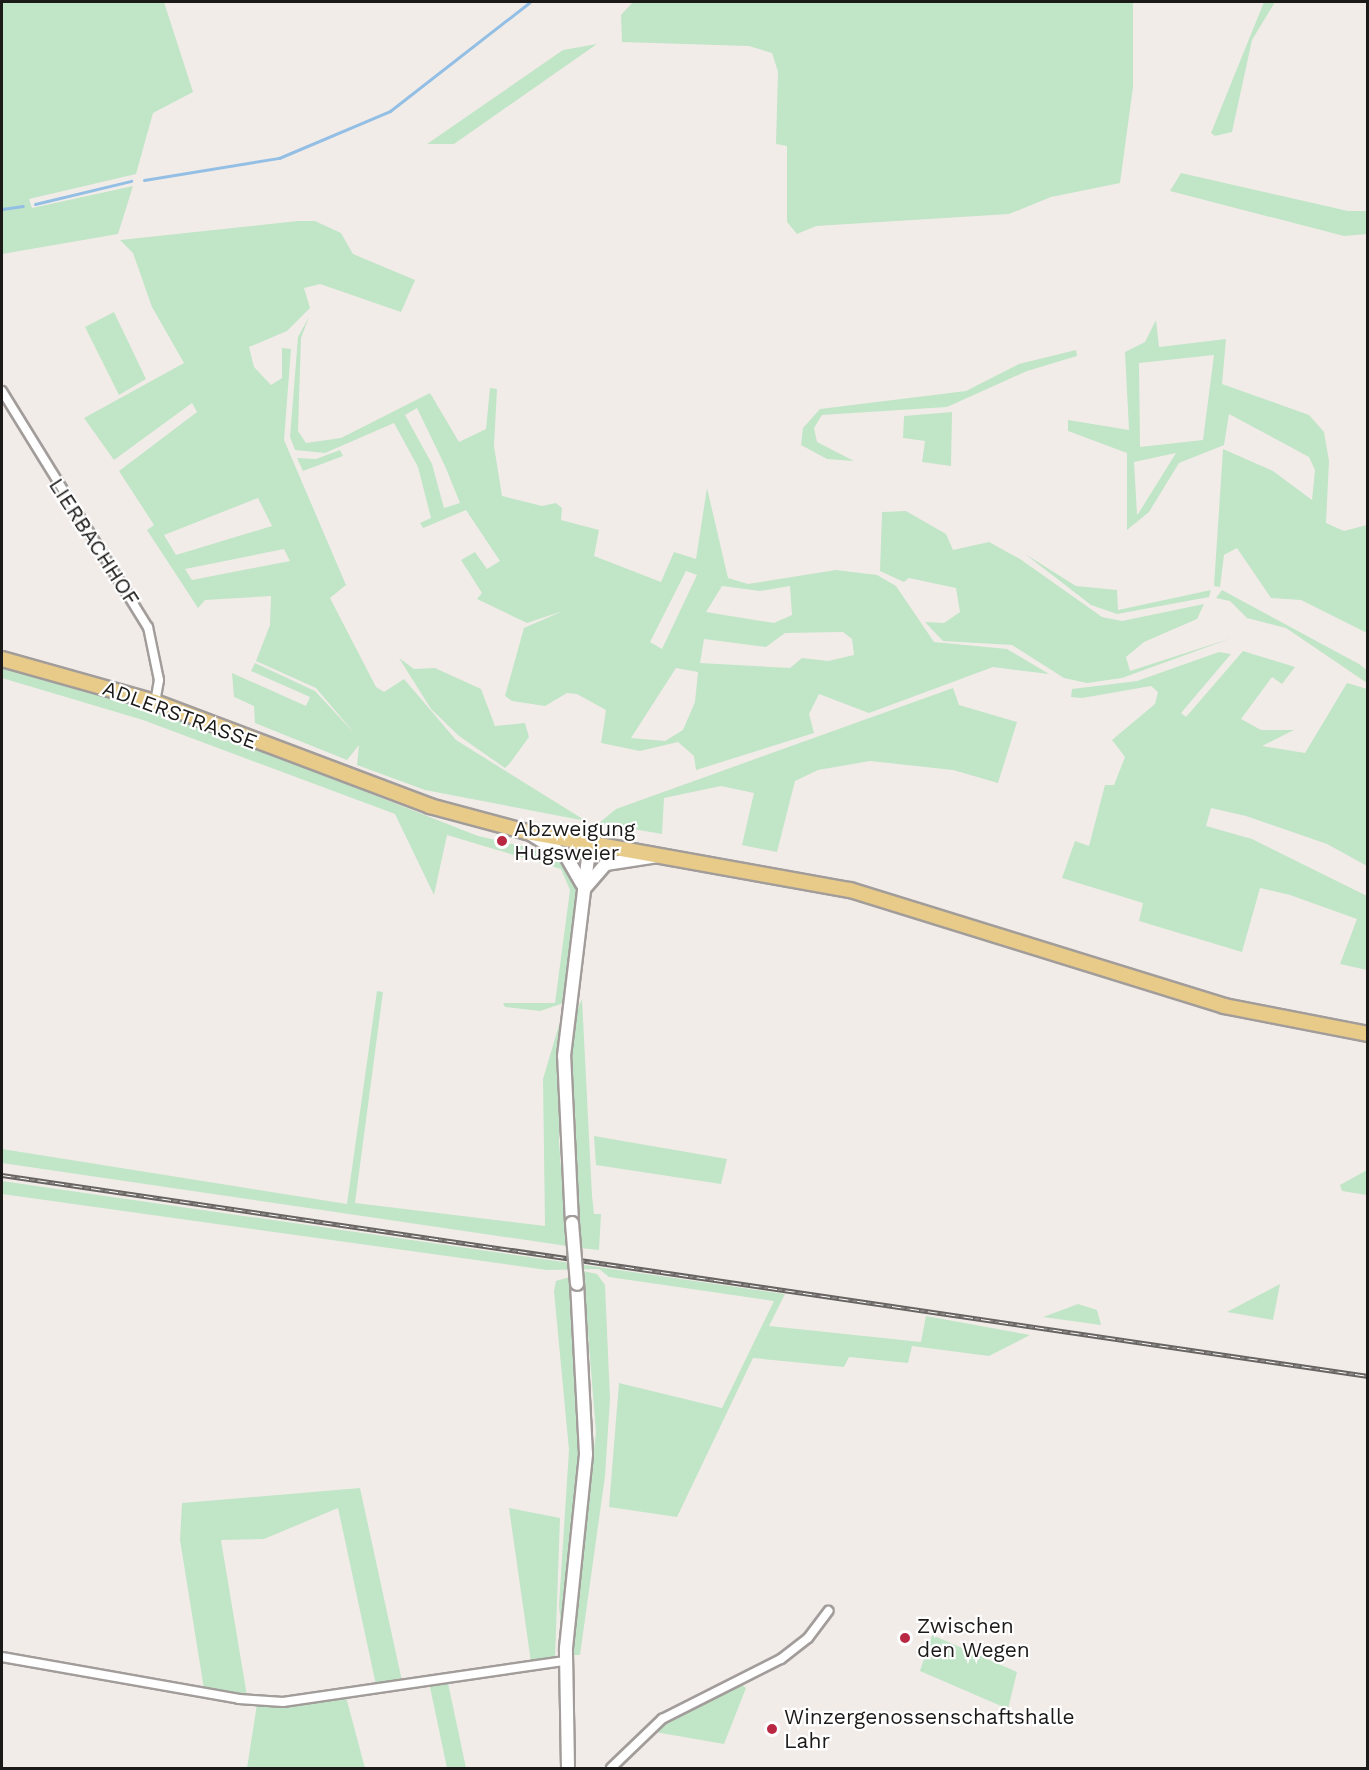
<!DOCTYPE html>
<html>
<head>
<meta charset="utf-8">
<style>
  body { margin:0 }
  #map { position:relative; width:1369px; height:1770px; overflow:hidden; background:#f2ece9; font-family:"Work Sans",sans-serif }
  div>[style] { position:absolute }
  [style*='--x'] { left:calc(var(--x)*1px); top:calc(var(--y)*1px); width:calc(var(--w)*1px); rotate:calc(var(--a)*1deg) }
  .green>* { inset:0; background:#c1e5c7 }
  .stream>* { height:3px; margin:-1.5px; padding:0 1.5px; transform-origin:1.5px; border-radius:1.5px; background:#94bfe5 }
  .roads { filter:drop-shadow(2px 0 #a29d9a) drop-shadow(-2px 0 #a29d9a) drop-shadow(0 2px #a29d9a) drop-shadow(0 -2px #a29d9a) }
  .street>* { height:8px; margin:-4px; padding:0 4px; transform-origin:4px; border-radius:4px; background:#fff }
  .secondary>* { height:12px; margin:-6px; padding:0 6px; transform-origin:6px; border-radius:6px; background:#fff }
  .primary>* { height:14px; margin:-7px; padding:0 7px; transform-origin:7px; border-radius:7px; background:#e8cb88 }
  .rail>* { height:5px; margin-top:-2.5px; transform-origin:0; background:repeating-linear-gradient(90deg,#fff 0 9px,#686462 0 18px); box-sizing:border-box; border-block:2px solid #686462 }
  .bridges { filter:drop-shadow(2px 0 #a29d9a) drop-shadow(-2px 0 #a29d9a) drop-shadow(0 2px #a29d9a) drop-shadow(0 -2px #a29d9a) }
  .secondary-bridge>* { height:12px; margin:-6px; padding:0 6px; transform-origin:6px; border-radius:6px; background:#fff }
  .dots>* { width:16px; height:16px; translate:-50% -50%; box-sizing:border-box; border:3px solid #fff; border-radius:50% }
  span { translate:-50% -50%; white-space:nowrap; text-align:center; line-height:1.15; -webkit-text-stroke:4.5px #fff; paint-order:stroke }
  .street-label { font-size:21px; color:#1c1a19 }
  .poi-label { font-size:21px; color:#1c1a19 }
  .left { translate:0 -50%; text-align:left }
  .frame { position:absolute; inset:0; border:3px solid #1c1a19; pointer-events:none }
</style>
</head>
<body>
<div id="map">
  <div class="green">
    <div style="clip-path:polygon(2px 2px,164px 2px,193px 92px,153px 113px,136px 174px,29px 199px,32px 208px,133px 186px,118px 234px,2px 254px)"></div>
    <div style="clip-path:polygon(633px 2px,1133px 2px,1133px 87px,1120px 183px,1051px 197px,1009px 214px,816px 226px,797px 234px,787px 222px,787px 146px,776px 144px,778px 72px,772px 53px,749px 46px,622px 42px,621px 15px)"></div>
    <div style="clip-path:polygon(1264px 2px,1275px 2px,1252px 40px,1232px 132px,1215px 136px,1211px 133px)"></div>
    <div style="clip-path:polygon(597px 44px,454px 144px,427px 144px,563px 50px)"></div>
    <div style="clip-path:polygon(1181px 173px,1348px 211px,1367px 211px,1367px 234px,1344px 236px,1170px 191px)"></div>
    <div style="clip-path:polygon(evenodd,298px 221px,315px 221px,341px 233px,353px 254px,415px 280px,401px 312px,320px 284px,304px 288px,310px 308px,287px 331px,249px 347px,254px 367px,271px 385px,282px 378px,282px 348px,291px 349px,284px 440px,346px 585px,330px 598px,376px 687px,384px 692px,404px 679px,456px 740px,586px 821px,425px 790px,357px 765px,359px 745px,347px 760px,255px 723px,254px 706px,234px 697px,232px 673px,306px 706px,310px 697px,251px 671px,255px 663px,315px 691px,355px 734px,316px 688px,256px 661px,270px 625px,271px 596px,205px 600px,198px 608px,147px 530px,154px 525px,119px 471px,197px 412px,192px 403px,114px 460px,84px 418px,184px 363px,152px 307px,133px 253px,120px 240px,298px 221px,258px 498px,272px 526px,176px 555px,164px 535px,258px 498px,298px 221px,284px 549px,290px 561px,192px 580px,185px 569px,284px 549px)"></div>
    <div style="clip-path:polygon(114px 312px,146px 379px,119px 395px,85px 327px)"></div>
    <div style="clip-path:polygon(evenodd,309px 317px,301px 338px,298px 431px,306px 443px,341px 438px,430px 393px,459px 442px,486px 429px,490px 388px,497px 389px,494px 446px,502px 496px,542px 506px,556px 503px,562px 508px,561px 520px,599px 530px,594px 556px,661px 582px,674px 552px,696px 559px,707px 488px,728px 578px,748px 584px,836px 570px,877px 575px,896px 586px,934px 642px,1007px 649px,1049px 674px,993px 667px,869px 713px,819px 694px,809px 714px,814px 733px,696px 770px,694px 756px,678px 742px,640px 751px,601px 743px,606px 710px,577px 694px,567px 693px,545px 706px,512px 701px,505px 696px,524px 628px,563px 611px,527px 623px,477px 599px,482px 593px,461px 560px,475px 552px,487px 569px,500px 561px,466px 510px,423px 528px,420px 523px,431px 518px,418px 467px,394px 423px,325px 453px,295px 450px,290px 437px,298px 337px,309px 317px,417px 408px,445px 466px,460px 503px,444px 508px,432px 464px,405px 415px,417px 408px,309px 317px,686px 571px,697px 575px,662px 649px,650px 642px,686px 571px,309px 317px,722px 586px,760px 591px,790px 586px,792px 615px,774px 623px,706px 612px,722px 586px,309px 317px,843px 632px,852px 639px,854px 655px,828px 661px,802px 658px,790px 668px,700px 663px,704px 639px,766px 647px,785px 633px,843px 632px,309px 317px,676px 668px,698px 672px,695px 702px,683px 730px,665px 741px,631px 738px,676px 668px)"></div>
    <div style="clip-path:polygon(evenodd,1156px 320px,1159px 347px,1226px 339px,1222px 384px,1309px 415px,1324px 432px,1329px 461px,1326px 523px,1344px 531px,1367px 525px,1367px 633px,1301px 600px,1271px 598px,1237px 548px,1224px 555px,1220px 587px,1214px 586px,1223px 449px,1273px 471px,1312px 500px,1315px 470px,1309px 457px,1229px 414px,1224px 445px,1179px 463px,1149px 512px,1127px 530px,1127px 453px,1068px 431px,1068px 420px,1129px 430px,1125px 352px,1145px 342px,1156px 320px,1214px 355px,1203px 440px,1140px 447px,1139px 363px,1214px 355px,1156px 320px,1176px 453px,1138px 514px,1137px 514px,1134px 462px,1176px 453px)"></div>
    <div style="clip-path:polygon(1076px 350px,1077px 356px,1027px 371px,947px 407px,822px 415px,814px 428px,817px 442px,854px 461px,827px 459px,801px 445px,803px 428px,820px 409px,966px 391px,1019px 364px)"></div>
    <div style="clip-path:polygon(952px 412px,951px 466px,922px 462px,925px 441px,903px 438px,904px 416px)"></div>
    <div style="clip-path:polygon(340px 450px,343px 456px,303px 471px,297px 458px,316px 459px)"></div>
    <div style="clip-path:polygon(906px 511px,946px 534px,953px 550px,989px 542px,1020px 559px,1102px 617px,1122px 621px,1204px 604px,1197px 619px,1144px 642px,1126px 657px,1130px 671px,1232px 638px,1122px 678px,1087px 683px,1064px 678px,1012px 645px,943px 641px,925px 622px,944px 623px,960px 612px,956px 588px,909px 578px,904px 582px,880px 571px,882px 512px)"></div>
    <div style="clip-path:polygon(1025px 554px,1076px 586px,1117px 590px,1118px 610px,1211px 590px,1209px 597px,1117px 614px,1091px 605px)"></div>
    <div style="clip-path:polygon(1222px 590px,1359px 664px,1367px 670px,1367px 683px,1286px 628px,1247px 618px,1230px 601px,1216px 598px)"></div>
    <div style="clip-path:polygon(1243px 651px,1295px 667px,1282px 684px,1272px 677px,1241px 719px,1261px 730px,1294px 730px,1262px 746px,1305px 753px,1347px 683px,1367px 689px,1367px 866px,1327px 844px,1246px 816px,1211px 808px,1206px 826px,1252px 839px,1367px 896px,1367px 970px,1340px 964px,1357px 919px,1290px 895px,1260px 888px,1242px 952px,1139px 921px,1143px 903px,1062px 878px,1075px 841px,1089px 846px,1105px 785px,1114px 785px,1125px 757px,1112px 740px,1155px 704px,1158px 692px,1151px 686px,1082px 698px,1071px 697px,1072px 689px,1137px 681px,1219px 652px,1231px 654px,1181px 713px,1186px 717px)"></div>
    <div style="clip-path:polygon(399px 658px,414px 669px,435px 668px,481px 689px,495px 726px,525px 723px,529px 737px,510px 763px,505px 768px,459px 736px,431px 709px)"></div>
    <div style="clip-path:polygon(2px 666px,173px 716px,478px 836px,552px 853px,567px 866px,578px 891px,564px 1003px,540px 1011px,505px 1007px,503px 1003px,555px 1003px,570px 890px,561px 869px,447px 835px,434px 895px,395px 814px,143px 720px,2px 678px)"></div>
    <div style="clip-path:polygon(953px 688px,959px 705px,1017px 722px,998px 783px,953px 770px,870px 761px,818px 770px,795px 781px,777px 852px,742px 845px,754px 793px,721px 786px,664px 798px,662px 834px,599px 823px,616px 809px)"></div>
    <div style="clip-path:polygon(377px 991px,383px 992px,355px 1203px,545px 1226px,543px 1079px,559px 1025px,559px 1142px,567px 1246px,2px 1163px,2px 1149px,347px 1204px)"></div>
    <div style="clip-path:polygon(582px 999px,592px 1196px,594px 1214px,601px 1214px,599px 1250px,580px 1248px,578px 1223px,571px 1046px,573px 1019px)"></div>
    <div style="clip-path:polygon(594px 1136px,727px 1159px,721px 1184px,596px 1165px)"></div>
    <div style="clip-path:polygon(1367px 1170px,1367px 1195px,1342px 1191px,1340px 1185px)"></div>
    <div style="clip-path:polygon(2px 1181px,785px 1294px,769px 1326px,921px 1342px,926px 1316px,1030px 1335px,989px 1356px,912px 1346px,908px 1363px,849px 1357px,844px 1367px,753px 1358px,677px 1517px,609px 1507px,619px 1383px,722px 1408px,774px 1301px,609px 1277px,599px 1269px,547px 1270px,2px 1194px)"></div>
    <div style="clip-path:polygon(583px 1271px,597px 1274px,605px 1285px,610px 1399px,605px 1476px,580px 1655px,572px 1655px,596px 1432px)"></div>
    <div style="clip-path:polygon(570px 1277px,580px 1378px,580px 1466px,563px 1652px,559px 1605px,569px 1450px,554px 1291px,556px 1281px)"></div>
    <div style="clip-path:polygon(1280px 1284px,1273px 1320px,1227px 1312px)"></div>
    <div style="clip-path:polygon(1078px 1304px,1097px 1310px,1101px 1325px,1043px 1317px)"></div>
    <div style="clip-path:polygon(360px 1488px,402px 1681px,376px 1685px,338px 1508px,264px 1539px,221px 1540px,247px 1696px,204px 1689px,180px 1540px,182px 1503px)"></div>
    <div style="clip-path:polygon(509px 1508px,560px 1518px,555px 1658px,531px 1662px)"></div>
    <div style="clip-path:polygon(932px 1635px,1017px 1672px,1008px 1709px,920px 1671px)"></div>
    <div style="clip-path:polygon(448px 1683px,466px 1768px,447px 1768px,430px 1687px)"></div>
    <div style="clip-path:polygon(742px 1685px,746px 1688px,724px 1744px,655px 1732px,672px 1717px)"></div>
    <div style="clip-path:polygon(346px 1697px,365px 1768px,247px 1768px,257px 1704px)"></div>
  </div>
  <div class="stream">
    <div style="--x:144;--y:180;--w:137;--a:-9.3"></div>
    <div style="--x:279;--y:158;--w:121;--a:-22.9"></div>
    <div style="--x:390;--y:111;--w:177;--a:-37.9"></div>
    <div style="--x:35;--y:204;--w:99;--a:-13.5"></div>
    <div style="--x:2;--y:209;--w:21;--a:-8"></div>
  </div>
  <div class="roads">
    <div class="street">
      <div style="--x:2;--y:391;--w:278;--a:58.3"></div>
      <div style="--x:148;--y:627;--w:54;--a:78.3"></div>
      <div style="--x:159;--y:680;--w:22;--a:100"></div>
      <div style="--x:2;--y:1657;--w:241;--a:10"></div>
      <div style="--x:239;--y:1699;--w:44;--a:3.9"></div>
      <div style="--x:283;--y:1702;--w:285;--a:-8.3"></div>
      <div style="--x:611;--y:1768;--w:71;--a:-43.9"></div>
      <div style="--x:662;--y:1719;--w:133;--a:-26.8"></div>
      <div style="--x:781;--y:1659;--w:34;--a:-38"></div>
      <div style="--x:808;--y:1638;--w:34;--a:-53"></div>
    </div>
    <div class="secondary">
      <div style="--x:527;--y:832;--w:46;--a:31.6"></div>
      <div style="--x:566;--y:856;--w:32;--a:60"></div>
      <div style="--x:584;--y:889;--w:33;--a:-49"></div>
      <div style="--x:606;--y:864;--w:54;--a:-8.6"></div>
      <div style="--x:572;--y:1223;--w:167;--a:-92.7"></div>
      <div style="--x:564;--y:1056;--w:216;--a:-83.1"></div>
      <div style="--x:568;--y:1768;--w:120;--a:-91"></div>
      <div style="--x:566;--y:1648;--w:195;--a:-84.1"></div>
      <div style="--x:586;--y:1454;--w:170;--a:-93"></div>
    </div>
    <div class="primary">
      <div style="--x:2;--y:659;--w:159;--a:15.7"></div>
      <div style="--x:155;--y:702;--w:294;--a:20.7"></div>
      <div style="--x:430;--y:806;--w:100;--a:15"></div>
      <div style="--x:527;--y:832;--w:328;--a:10.2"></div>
      <div style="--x:850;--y:890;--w:392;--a:17.2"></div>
      <div style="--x:1224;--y:1006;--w:147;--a:11"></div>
    </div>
  </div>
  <div class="rail">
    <div style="--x:2;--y:1175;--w:1381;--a:8.37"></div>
  </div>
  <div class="bridges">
    <div class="secondary-bridge">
      <div style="--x:572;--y:1223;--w:61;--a:85.3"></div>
    </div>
  </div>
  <div class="dots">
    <div style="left:502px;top:841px;background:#b92842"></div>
    <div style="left:905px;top:1638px;background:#b92842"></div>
    <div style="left:772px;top:1729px;background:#b92842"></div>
  </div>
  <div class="street-label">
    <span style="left:94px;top:542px;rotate:57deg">LIERBACHHOF</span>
    <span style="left:180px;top:715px;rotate:20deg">ADLERSTRASSE</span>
  </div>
  <div class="poi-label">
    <span class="left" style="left:514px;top:841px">Abzweigung<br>Hugsweier</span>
    <span class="left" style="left:917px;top:1638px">Zwischen<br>den Wegen</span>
    <span class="left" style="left:784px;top:1729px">Winzergenossenschaftshalle<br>Lahr</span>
  </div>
  <div class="frame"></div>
</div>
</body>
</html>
